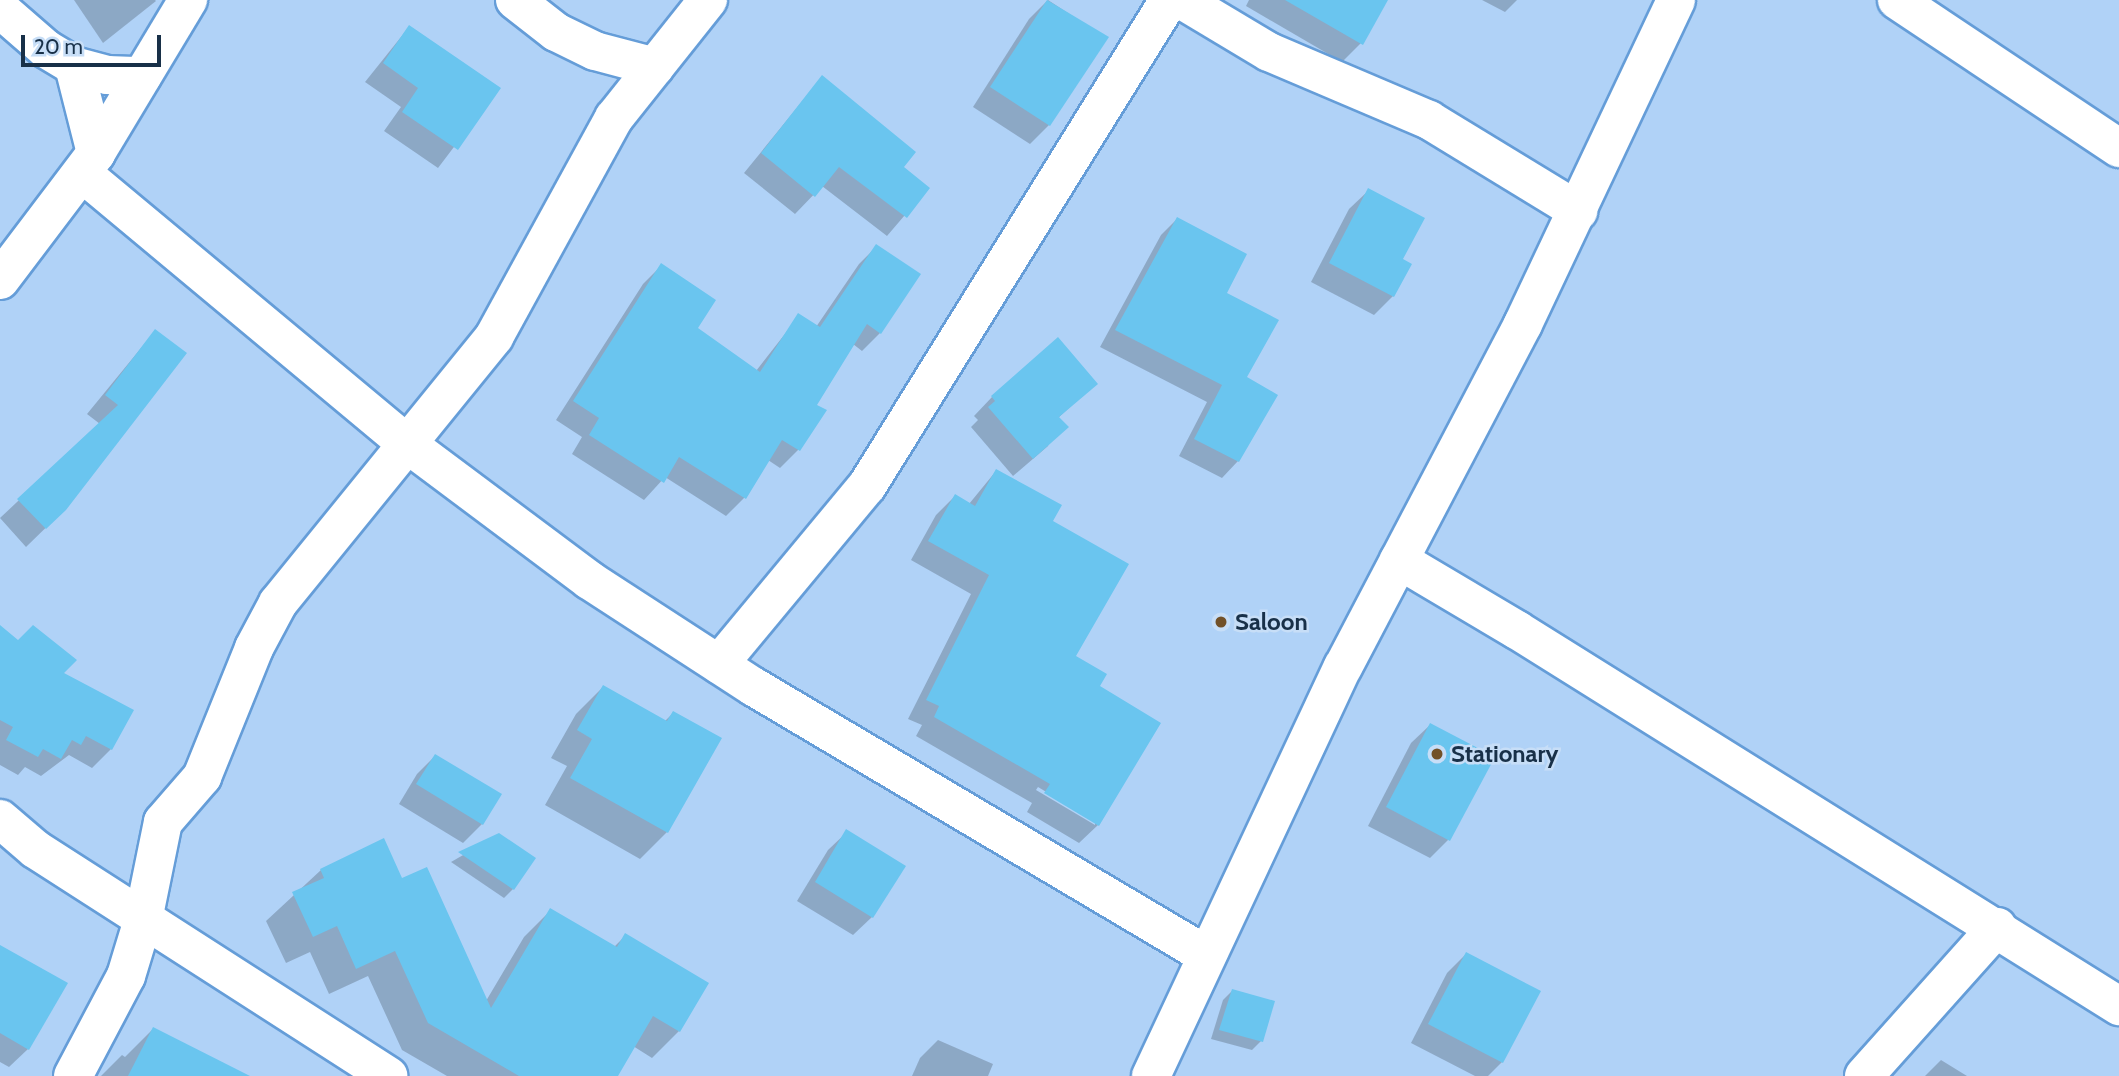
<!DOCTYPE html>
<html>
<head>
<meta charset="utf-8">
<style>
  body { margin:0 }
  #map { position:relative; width:2119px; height:1076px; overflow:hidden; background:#b0d2f7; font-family:Cabin,sans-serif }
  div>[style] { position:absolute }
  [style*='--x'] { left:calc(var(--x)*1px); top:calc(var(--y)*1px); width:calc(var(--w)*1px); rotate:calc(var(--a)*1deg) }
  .shadow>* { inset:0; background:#0003 }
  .building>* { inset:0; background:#6ac5ef }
  .roads { filter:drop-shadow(2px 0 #659dd8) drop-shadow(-2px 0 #659dd8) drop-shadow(0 2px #659dd8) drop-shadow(0 -2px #659dd8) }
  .minor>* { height:38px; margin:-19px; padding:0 19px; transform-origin:19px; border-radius:19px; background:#fff }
  .dots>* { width:19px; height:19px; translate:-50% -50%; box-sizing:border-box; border:4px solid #c7def7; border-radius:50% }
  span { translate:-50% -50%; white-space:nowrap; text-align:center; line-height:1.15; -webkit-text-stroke:5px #c7def7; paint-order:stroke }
  .poi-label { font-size:24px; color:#183048; font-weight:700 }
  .left { translate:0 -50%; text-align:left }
  .scale { position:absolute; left:21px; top:35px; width:140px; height:32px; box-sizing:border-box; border:4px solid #183048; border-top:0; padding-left:9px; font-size:21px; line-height:24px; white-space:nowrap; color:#183048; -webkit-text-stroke:5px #c7def7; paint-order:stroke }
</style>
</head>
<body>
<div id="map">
  <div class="shadow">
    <div style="clip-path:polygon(74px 0,155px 0,156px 1px,103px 43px)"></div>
    <div style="clip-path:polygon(1048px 0,1106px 38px,1049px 125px,1030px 144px,973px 107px,1029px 19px)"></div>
    <div style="clip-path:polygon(1249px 0,1386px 0,1361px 43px,1342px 62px,1246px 6px)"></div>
    <div style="clip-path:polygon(1482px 0,1517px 0,1505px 12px)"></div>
    <div style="clip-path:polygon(409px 27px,498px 89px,438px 168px,384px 131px,401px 107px,365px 82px)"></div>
    <div style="clip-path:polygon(822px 77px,902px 167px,928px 188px,887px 236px,822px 186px,795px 214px,744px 173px)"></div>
    <div style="clip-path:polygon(1368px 191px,1401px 260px,1393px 296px,1374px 315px,1311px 282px,1349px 209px)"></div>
    <div style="clip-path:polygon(1177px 219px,1225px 294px,1244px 378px,1238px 461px,1222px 478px,1179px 456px,1207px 402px,1100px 347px,1161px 235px)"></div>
    <div style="clip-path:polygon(877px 246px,880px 333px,862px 351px,853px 344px,815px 405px,824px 411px,798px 450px,780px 468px,768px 460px,744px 498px,726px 516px,665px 477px,644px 500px,572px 454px,582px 437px,556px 420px,643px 284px,661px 266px,695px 329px,756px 371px,799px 316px,816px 327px,859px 264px)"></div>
    <div style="clip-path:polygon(155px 331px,185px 353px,65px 509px,26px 547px,0 518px,100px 424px,87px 414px)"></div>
    <div style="clip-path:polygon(1095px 384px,1058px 418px,1048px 446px,1013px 476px,971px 427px,978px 420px,974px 416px,992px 397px)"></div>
    <div style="clip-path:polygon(evenodd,996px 471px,1051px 521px,1074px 657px,1097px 686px,1098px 825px,1079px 843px,1027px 812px,1032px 803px,916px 736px,922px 725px,908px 719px,971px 594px,911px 560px,936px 515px,955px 496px,969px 504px,996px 471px,1038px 787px,1095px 821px,1095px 825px,1036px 790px,1038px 787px)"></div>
    <div style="clip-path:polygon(0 648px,61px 673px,111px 749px,92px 768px,69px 755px,41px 776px,25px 767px,18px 775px,0 765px)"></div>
    <div style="clip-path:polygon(603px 687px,664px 722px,673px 713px,667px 832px,640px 859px,545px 805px,567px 766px,551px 758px,576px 714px)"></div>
    <div style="clip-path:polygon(1430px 725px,1448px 840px,1430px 858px,1368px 826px,1411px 743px)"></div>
    <div style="clip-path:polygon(435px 756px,482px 824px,463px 843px,399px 804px,417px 774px)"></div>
    <div style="clip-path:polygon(847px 832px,872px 917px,853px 935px,797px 901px,828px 850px)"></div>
    <div style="clip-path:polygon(498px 835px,513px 889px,504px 898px,451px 862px)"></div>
    <div style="clip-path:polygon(321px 870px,402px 881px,486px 1001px,524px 937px,550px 911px,614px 947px,626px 935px,679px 1031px,652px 1058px,633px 1046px,616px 1076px,447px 1076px,402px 1050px,368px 976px,329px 994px,310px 952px,286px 963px,266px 921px)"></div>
    <div style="clip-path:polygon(0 947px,28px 1049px,9px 1067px,0 1062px)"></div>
    <div style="clip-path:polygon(1466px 954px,1502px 1062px,1488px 1076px,1475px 1076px,1411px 1043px,1447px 973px)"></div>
    <div style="clip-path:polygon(1232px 991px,1261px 1041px,1252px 1050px,1211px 1039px,1223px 1000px)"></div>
    <div style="clip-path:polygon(153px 1029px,200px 1076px,101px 1076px,122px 1055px,125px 1057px)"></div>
    <div style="clip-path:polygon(938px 1040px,993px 1064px,988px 1076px,912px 1076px,920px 1058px)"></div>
    <div style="clip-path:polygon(1941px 1060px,1967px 1076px,1925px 1076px)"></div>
  </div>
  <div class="building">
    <div style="clip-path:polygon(1047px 0,1109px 37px,1050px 126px,990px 87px)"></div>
    <div style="clip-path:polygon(1285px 0,1388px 0,1363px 45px)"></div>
    <div style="clip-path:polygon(409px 25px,501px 88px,458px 150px,402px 112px,418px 88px,383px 63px)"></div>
    <div style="clip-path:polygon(822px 75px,916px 152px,904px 167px,930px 188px,907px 218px,839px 167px,815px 197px,761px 153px)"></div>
    <div style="clip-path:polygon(1368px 188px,1425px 218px,1403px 259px,1412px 264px,1394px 297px,1329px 263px)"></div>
    <div style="clip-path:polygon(1177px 217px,1247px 254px,1227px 293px,1279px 320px,1247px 377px,1278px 395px,1239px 462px,1194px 439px,1222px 385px,1115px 330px)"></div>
    <div style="clip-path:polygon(876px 244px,921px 274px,881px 334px,867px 324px,817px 405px,827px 410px,800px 451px,782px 440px,746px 499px,679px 457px,664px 483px,589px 435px,599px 418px,573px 401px,661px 263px,716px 300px,698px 328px,760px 372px,798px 313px,820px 327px)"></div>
    <div style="clip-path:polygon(155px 329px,187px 353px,66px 510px,46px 529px,17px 499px,118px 405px,105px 395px)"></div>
    <div style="clip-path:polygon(1058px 337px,1098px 384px,1059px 417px,1069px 427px,1033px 459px,988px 407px,995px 401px,991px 396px)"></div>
    <div style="clip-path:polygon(996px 469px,1062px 505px,1053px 521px,1129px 564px,1076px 656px,1107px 674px,1100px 686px,1161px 723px,1099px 826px,1044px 793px,1050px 784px,934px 717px,939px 706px,926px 700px,989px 575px,928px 541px,955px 494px,975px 506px)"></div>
    <div style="clip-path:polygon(0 625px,18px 640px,33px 625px,77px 660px,64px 673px,134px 710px,112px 750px,86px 736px,81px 745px,72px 740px,61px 759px,43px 749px,38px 757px,6px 740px,13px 727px,0 720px)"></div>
    <div style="clip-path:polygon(603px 685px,667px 721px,673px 711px,722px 738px,668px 833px,570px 778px,592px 739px,577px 730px)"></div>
    <div style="clip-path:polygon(1430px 723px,1495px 757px,1450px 841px,1386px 807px)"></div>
    <div style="clip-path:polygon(435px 754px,502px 794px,483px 825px,416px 784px)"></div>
    <div style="clip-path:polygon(846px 829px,906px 866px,873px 918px,815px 882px)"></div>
    <div style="clip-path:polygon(499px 833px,536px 858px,514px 890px,458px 852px)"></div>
    <div style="clip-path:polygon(384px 838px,402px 878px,427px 867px,491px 1008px,550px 908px,617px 947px,625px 933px,709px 983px,680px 1032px,653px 1016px,618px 1076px,519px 1076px,428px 1023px,395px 951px,356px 969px,337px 926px,313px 937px,292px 892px,324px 878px,320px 869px)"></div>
    <div style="clip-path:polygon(0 945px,68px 983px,29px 1050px,0 1033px)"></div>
    <div style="clip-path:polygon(1466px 952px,1541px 991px,1503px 1063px,1428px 1024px)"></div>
    <div style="clip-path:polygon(1232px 989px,1275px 1001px,1263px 1042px,1219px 1030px)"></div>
    <div style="clip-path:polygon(153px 1027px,250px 1076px,128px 1076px)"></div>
  </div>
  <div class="roads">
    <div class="minor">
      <div style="--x:515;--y:0;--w:52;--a:38"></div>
      <div style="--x:556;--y:32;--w:43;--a:26"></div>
      <div style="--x:595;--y:51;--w:62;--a:14.9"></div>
      <div style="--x:1182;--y:0;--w:101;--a:30.9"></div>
      <div style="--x:1269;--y:52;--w:174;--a:23"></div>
      <div style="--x:1429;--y:120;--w:175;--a:31.4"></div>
      <div style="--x:1897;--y:0;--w:267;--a:33.7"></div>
      <div style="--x:0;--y:9;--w:61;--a:41"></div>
      <div style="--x:46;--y:49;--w:33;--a:31"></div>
      <div style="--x:74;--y:66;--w:34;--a:15"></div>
      <div style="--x:107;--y:75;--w:35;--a:2"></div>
      <div style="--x:74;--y:66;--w:90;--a:75.8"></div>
      <div style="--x:82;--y:173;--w:427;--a:39.8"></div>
      <div style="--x:410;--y:446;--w:224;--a:36.8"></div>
      <div style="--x:589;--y:580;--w:197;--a:33"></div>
      <div style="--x:754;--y:687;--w:525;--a:30.66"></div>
      <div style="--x:0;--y:280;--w:159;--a:-52.9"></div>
      <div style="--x:96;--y:153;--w:179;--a:-59"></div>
      <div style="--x:1399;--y:560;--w:137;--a:30.7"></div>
      <div style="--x:1517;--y:630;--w:710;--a:31.99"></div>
      <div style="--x:719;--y:664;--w:231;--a:-50.3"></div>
      <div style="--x:867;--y:486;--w:572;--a:-58.14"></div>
      <div style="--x:0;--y:819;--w:46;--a:40.6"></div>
      <div style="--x:35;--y:849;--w:420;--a:32.7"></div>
      <div style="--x:73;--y:1076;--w:113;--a:-62.1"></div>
      <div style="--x:126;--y:976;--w:59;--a:-73.1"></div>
      <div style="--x:143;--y:920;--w:100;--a:-78.5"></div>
      <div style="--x:163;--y:822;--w:60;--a:-49.1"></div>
      <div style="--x:202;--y:777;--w:139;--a:-68"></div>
      <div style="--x:254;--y:648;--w:51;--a:-61.9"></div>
      <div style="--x:278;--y:603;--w:343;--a:-50.9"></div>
      <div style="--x:494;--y:337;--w:250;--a:-61.3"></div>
      <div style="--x:614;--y:118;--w:151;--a:-51.5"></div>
      <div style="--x:1151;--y:1076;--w:452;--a:-64.9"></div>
      <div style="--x:1343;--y:667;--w:387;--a:-62.3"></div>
      <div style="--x:1523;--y:324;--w:358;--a:-64.7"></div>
      <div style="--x:1864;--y:1076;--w:200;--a:-48.2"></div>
    </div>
  </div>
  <div class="dots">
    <div style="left:1221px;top:622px;background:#725128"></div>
    <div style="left:1437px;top:754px;background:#725128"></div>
  </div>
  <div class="poi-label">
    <span class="left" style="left:1235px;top:622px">Saloon</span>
    <span class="left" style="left:1451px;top:754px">Stationary</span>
  </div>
  <div class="scale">20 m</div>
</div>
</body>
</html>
